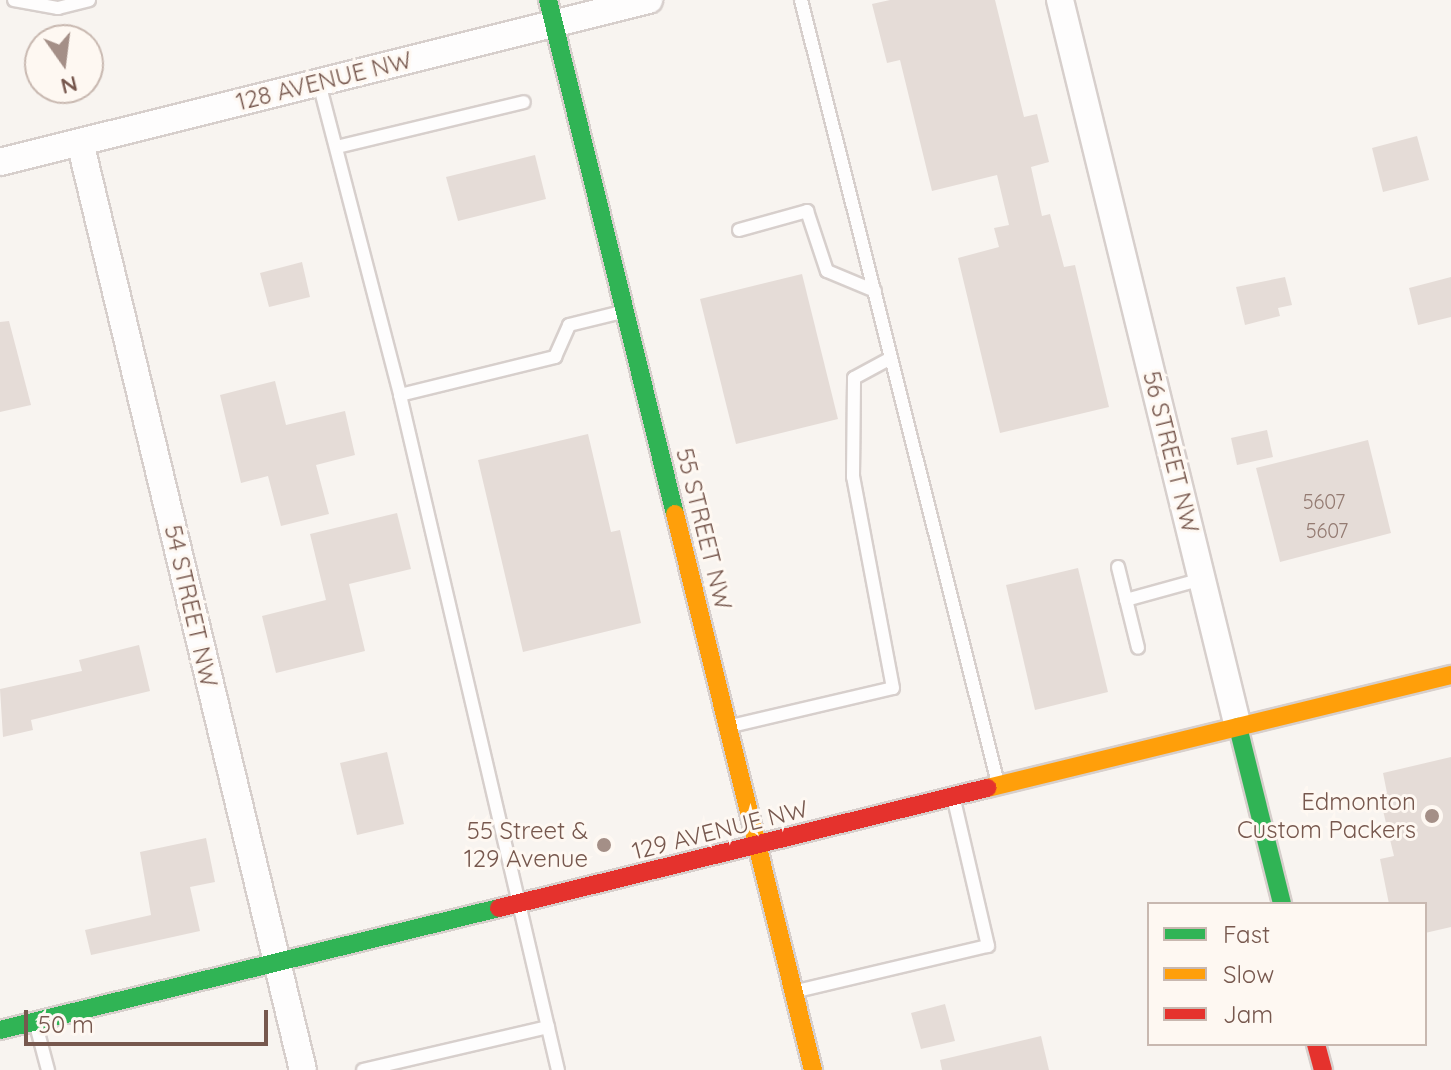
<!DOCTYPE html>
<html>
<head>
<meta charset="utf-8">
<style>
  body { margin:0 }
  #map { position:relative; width:1451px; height:1070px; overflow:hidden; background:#f8f4f0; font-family:Quicksand,sans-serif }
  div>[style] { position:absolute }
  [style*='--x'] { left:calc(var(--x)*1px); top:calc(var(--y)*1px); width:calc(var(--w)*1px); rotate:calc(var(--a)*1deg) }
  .building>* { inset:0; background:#e5dcd7 }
  .roads { filter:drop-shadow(2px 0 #d7cfcc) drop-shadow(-2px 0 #d7cfcc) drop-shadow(0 2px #d7cfcc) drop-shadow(0 -2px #d7cfcc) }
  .lane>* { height:12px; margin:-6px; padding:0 6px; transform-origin:6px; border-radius:6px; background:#fefdfd }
  .street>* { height:26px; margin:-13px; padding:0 13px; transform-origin:13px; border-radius:13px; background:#fefdfd }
  .fast>* { height:18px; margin:-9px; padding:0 9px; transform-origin:9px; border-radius:9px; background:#30b455 }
  .slow>* { height:18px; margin:-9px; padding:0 9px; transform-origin:9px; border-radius:9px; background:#ff9f0a }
  .jam>* { height:18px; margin:-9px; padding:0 9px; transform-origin:9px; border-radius:9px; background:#e5322d }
  .dots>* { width:22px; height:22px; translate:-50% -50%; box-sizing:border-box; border:4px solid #fef8f2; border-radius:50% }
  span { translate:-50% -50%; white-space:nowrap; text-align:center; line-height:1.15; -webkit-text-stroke:6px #fef8f2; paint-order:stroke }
  .number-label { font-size:20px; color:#947b72 }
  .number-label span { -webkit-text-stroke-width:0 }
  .street-label { font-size:24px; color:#77584e }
  .poi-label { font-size:24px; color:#77584e }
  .right { translate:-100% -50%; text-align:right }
  .legend { position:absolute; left:1147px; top:902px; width:280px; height:144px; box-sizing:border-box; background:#fef8f2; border:2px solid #c8b8b0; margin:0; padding:10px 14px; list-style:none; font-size:24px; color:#77584e }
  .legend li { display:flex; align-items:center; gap:16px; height:40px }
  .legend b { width:40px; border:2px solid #c8b8b0 }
  .north { position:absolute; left:24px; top:24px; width:80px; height:80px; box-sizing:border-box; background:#fef8f2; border:2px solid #c8b8b0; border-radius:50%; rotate:166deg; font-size:22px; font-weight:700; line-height:32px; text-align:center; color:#77584e }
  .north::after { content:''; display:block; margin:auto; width:28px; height:36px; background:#a48f87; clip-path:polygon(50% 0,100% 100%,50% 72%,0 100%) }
  .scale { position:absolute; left:24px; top:1010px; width:244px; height:36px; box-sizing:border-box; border:4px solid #77584e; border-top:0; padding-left:10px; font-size:24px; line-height:28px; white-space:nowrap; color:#77584e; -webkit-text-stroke:6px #fef8f2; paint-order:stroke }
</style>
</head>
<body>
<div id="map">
  <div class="building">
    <div style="clip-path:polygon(890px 0,995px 0,1024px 117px,1037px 114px,1049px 162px,1031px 167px,1042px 216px,1050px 214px,1064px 267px,1075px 265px,1109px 407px,1000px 433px,958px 258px,999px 247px,994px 228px,1009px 225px,997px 175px,932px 191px,900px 60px,887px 63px,872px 4px)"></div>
    <div style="clip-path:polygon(1417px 136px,1429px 180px,1383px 192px,1372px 148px)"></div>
    <div style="clip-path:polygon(535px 155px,546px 199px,458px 221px,446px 177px)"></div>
    <div style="clip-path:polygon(302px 262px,310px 297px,269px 307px,260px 273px)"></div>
    <div style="clip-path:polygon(802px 274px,838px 419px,736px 444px,700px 299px)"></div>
    <div style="clip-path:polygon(1285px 277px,1292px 305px,1278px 308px,1280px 316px,1245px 325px,1236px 287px)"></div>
    <div style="clip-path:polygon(1451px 277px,1451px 317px,1418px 325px,1409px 288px)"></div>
    <div style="clip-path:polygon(9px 321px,31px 405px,0 412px,0 322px)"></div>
    <div style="clip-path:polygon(275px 381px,286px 425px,345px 411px,355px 455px,316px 465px,329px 514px,281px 526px,268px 476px,241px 483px,220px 395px)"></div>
    <div style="clip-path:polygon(1267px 430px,1273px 457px,1237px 465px,1231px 438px)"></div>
    <div style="clip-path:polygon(588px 434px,611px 532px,620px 530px,641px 623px,523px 652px,478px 460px)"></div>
    <div style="clip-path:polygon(1368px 440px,1391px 533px,1280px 562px,1256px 468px)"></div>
    <div style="clip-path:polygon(397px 513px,411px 569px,349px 584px,365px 651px,276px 673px,262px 616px,326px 600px,310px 534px)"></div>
    <div style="clip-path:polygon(1078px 568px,1108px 692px,1035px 710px,1006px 585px)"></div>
    <div style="clip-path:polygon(139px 645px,150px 691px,31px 720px,33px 730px,3px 737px,0 689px,82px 671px,79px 660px)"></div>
    <div style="clip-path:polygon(387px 752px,404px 824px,357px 835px,340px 763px)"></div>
    <div style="clip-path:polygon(1451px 757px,1451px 927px,1425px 933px,1425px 904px,1389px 904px,1380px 859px,1394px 856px,1379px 794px,1387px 793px,1383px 773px)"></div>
    <div style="clip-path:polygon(206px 838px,215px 882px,190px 887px,200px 931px,91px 955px,85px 930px,151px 915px,140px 852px)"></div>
    <div style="clip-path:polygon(945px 1004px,955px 1041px,921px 1049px,911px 1013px)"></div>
    <div style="clip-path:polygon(1041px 1036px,1049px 1070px,942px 1070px,940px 1060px)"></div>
  </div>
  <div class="roads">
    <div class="lane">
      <div style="--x:14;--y:0;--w:45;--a:10.3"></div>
      <div style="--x:58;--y:8;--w:32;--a:-14"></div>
      <div style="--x:801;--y:0;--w:807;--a:75.88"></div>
      <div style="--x:319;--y:83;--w:322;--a:75.4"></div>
      <div style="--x:400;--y:395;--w:693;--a:76.83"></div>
      <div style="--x:337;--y:147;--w:192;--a:-13.5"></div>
      <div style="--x:739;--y:230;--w:71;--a:-15.6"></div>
      <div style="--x:807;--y:211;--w:63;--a:71.6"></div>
      <div style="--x:827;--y:271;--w:52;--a:22.6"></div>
      <div style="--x:400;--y:395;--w:160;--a:-13.8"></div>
      <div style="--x:555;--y:357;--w:35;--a:-66"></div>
      <div style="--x:569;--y:325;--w:55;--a:-13.8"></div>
      <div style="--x:1118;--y:567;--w:83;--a:76.1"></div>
      <div style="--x:1126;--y:600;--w:79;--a:-15.4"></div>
      <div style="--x:731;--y:726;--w:166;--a:-13.2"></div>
      <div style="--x:893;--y:688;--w:215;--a:-100.7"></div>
      <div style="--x:853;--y:477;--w:99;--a:-89.4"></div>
      <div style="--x:854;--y:378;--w:42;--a:-28.4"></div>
      <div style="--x:797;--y:991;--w:196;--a:-13.3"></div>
      <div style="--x:988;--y:946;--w:150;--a:-103.1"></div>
      <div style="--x:36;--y:1025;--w:47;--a:75.1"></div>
      <div style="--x:363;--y:1070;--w:190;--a:-13.1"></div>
    </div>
    <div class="street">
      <div style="--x:1060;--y:0;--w:748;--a:76.24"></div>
      <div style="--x:80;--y:142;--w:954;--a:76.49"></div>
      <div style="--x:0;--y:162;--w:669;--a:-14.02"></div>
    </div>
    <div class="fast">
      <div style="--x:548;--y:0;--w:529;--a:76.12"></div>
      <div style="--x:1238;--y:727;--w:182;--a:76"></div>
      <div style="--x:0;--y:1030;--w:514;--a:-13.74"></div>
    </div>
    <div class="slow">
      <div style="--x:675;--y:514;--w:573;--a:76.06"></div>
      <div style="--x:987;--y:788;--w:478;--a:-13.7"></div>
    </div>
    <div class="jam">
      <div style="--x:499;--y:908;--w:503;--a:-13.82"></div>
      <div style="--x:1316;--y:1044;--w:27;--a:75"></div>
    </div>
  </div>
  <div class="dots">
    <div style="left:1432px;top:816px;background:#a48f87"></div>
    <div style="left:604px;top:845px;background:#a48f87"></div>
  </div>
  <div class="number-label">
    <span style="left:1324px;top:501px">5607</span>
    <span style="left:1327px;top:530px">5607</span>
  </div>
  <div class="street-label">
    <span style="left:324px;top:81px;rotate:-14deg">128 AVENUE NW</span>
    <span style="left:1171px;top:452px;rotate:76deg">56 STREET NW</span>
    <span style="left:704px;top:529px;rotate:76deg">55 STREET NW</span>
    <span style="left:191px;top:606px;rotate:77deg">54 STREET NW</span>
    <span style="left:720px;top:830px;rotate:-14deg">129 AVENUE NW</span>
  </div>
  <div class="poi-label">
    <span class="right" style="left:1416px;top:816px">Edmonton<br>Custom Packers</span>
    <span class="right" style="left:588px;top:845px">55 Street &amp;<br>129 Avenue</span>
  </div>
  <ul class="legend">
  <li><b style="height:10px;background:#30b455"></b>Fast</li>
  <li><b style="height:10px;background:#ff9f0a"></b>Slow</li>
  <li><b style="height:10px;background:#e5322d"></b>Jam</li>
  </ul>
  <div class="north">N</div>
  <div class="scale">50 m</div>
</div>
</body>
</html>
